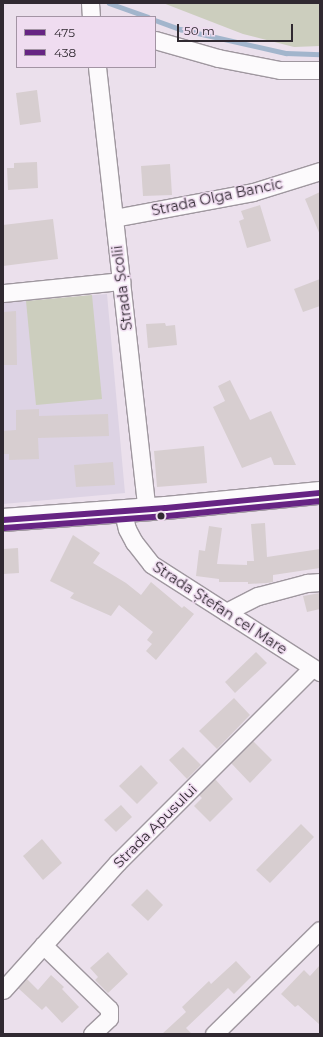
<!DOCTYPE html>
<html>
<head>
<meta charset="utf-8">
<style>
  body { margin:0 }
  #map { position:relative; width:323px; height:1037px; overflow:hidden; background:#ebe0ec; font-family:Montserrat,sans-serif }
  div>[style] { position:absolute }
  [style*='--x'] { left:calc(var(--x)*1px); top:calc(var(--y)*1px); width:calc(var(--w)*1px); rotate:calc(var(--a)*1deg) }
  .education>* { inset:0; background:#ddd3e4 }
  .green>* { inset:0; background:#cccebe }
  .stream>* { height:4.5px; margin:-2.25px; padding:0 2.25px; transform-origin:2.25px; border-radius:2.25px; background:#a2b5cc }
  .building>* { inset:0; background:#d7ced0 }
  .roads { filter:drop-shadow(1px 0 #9f979f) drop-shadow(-1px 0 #9f979f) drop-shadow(0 1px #9f979f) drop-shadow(0 -1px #9f979f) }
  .street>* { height:17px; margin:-8.5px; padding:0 8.5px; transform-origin:8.5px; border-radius:8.5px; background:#fcfafc }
  .secondary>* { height:22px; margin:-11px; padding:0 11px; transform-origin:11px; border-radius:11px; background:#fcfafc }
  .bus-1>* { height:6px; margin:-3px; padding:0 3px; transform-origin:3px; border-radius:3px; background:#662483 }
  .bus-2>* { height:6px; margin:-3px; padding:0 3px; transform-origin:3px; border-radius:3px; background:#662483 }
  .dots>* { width:11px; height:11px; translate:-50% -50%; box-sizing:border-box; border:2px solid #efdcf0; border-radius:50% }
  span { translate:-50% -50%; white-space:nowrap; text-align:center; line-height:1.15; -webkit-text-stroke:3px #efdcf0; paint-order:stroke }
  .street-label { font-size:14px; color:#302931 }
  .frame { position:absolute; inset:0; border:4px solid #302931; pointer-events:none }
  .legend { position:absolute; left:16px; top:16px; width:140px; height:52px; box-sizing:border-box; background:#efdcf0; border:1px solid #a394a4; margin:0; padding:5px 7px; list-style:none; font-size:12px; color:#302931 }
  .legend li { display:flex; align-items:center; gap:8px; height:20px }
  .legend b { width:20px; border:1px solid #a394a4 }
  .scale { position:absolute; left:177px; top:24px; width:116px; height:18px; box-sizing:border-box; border:2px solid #302931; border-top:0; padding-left:5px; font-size:12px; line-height:14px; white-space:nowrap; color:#302931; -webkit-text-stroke:3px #efdcf0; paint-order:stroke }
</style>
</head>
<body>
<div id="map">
  <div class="education">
    <div style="clip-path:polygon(107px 294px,125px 493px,3px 504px,3px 303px)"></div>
  </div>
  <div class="green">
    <div style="clip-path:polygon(163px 3px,320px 3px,320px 46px,294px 47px,243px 34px)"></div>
    <div style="clip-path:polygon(92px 295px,102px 399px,36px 405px,26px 301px)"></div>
  </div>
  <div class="stream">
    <div style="--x:109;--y:3;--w:41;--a:19.7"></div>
    <div style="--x:155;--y:20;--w:27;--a:20"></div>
    <div style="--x:180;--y:29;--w:109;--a:12.8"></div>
    <div style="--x:286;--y:53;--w:34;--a:2"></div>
  </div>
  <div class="building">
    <div style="clip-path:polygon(37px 90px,41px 122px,20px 125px,16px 93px)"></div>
    <div style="clip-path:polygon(37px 162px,38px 188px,8px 190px,7px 168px,14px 168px,14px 163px)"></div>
    <div style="clip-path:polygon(170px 164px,172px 195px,143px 196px,141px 166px)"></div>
    <div style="clip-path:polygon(320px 192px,320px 235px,305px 199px)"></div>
    <div style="clip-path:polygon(260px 205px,271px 241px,247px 248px,239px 221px,244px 219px,241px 211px)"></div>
    <div style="clip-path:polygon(53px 219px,58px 259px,3px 266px,3px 225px)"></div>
    <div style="clip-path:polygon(320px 279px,320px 306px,303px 312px,294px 289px)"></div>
    <div style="clip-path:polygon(16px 311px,17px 365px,3px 365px,3px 312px)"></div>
    <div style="clip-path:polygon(165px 323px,166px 326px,175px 325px,177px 345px,148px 348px,146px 324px)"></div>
    <div style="clip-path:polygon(230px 380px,250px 420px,271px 411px,296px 465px,274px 465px,271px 457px,242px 468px,213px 407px,225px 401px,218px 386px)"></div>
    <div style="clip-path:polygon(39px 409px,39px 416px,108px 414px,109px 436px,38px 438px,39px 459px,9px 460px,9px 454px,4px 454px,3px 431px,16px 430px,16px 410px)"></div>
    <div style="clip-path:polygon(204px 446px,207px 483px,157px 487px,154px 451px)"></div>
    <div style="clip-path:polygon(113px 462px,115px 485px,76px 487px,74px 465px)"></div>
    <div style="clip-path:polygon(265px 523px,267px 557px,320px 549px,320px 568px,273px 575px,273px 582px,267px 583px,248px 584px,248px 582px,219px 582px,219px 579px,196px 576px,199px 550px,205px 551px,209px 526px,222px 528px,217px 564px,247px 565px,247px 561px,254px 561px,251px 524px)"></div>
    <div style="clip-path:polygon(73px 535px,100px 553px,93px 563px,126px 583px,141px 595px,151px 582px,182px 608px,184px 606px,194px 614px,156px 660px,146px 651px,152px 644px,147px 640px,153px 632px,119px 605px,111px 616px,70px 598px,74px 593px,50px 581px)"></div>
    <div style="clip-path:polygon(18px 548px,19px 573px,3px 574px,3px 549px)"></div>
    <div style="clip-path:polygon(320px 593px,320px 609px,307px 612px,303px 596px)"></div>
    <div style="clip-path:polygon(256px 652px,267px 663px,235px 693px,225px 682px)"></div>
    <div style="clip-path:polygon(234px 698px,250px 715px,217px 749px,199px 731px)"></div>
    <div style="clip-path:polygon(253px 741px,272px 760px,250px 783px,231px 763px)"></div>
    <div style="clip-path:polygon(183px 747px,201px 765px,187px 779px,169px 760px)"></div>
    <div style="clip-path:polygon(141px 765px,158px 783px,137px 804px,119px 786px)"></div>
    <div style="clip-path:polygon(215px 779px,233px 799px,210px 822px,194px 806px,202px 798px,199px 795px)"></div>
    <div style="clip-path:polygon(121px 805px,132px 817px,116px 832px,104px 820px)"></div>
    <div style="clip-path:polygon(301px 824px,314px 837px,270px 883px,256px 870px)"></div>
    <div style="clip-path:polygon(42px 839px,62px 863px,43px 880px,23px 856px)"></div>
    <div style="clip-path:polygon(147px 889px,163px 905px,148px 921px,131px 905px)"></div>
    <div style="clip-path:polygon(108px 952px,128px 974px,108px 993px,95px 980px,98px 977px,90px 968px)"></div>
    <div style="clip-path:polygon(236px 961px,251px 977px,234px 994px,228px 988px,186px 1028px,192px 1034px,162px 1034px,186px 1012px,182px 1007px,209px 981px,211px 984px)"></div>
    <div style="clip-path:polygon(320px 965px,320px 1025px,298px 1005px,295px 1007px,281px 994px,304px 970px,310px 976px)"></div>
    <div style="clip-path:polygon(51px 975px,64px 987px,62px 989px,79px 1007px,62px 1023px,46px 1006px,42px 1010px,18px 988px,27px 979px,38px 990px)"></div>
  </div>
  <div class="roads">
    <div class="street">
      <div style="--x:90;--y:3;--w:14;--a:86"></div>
      <div style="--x:155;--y:40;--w:66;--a:15.9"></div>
      <div style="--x:218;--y:58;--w:63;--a:11"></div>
      <div style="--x:280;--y:70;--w:40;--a:0"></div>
      <div style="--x:97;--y:67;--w:446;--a:83.6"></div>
      <div style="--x:114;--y:218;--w:141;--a:-10.6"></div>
      <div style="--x:253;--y:192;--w:70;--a:-17.4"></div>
      <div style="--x:3;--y:293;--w:119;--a:-5.8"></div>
      <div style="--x:123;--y:512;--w:17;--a:77"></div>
      <div style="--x:127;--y:529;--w:15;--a:62"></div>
      <div style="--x:134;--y:542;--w:28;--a:52"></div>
      <div style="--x:151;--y:564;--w:201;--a:32.6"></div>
      <div style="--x:226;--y:612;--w:36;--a:-27"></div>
      <div style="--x:258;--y:596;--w:51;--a:-14.9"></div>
      <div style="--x:307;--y:583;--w:13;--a:-4"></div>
      <div style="--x:43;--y:945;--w:92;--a:44.1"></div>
      <div style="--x:109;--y:1009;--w:9;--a:90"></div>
      <div style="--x:109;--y:1018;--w:23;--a:137"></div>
      <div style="--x:3;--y:990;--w:172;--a:-48.1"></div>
      <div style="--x:118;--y:862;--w:274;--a:-45"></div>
      <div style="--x:214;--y:1034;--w:148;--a:-44.5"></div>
    </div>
    <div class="secondary">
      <div style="--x:3;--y:520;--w:163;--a:-4.2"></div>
      <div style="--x:166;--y:508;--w:155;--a:-5.6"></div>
    </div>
  </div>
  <div class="bus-1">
    <div style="--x:3;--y:520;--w:163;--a:-4.2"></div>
    <div style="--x:166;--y:508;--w:155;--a:-5.6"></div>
  </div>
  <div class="bus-2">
    <div style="--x:4;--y:528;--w:163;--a:-4.2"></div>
    <div style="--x:167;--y:516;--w:154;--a:-5.6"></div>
  </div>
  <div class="dots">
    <div style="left:161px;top:516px;background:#302931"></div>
  </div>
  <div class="street-label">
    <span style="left:217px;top:197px;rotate:-12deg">Strada Olga Bancic</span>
    <span style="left:122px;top:288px;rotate:-97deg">Strada Școlii</span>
    <span style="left:220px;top:608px;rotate:33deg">Strada Ștefan cel Mare</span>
    <span style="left:155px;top:826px;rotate:-45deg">Strada Apusului</span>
  </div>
  <div class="frame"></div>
  <ul class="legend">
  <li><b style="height:5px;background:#662483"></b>475</li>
  <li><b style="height:5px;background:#662483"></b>438</li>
  </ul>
  <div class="scale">50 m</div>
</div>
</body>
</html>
